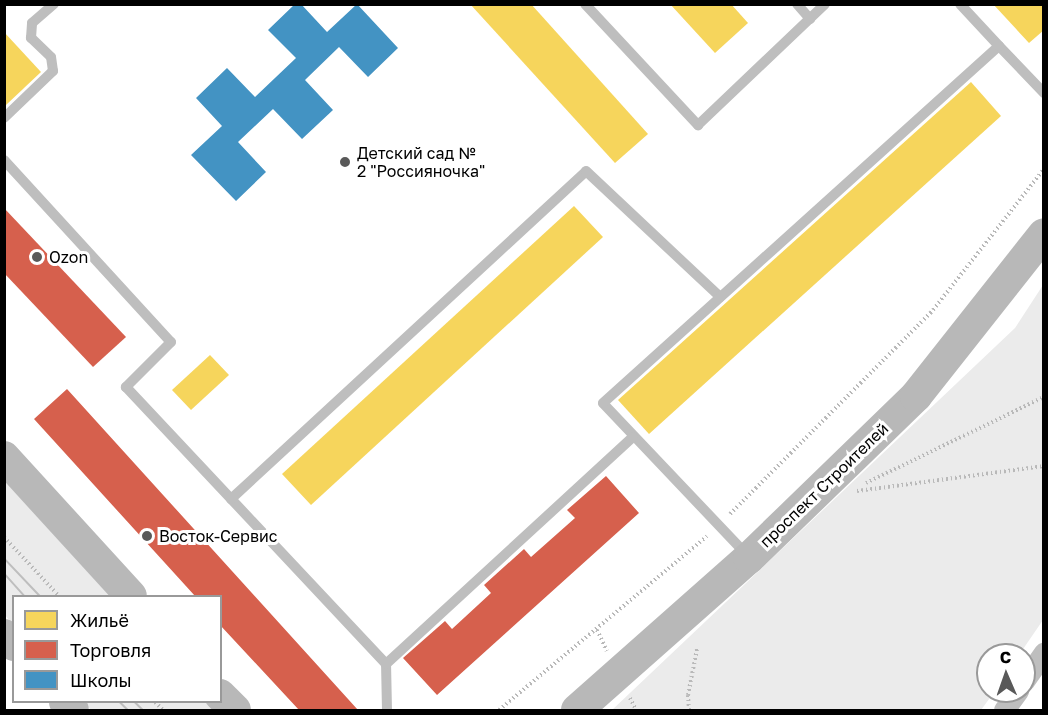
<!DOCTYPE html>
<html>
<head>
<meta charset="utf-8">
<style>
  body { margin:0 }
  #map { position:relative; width:1048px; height:715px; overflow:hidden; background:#fff; font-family:"Golos Text",sans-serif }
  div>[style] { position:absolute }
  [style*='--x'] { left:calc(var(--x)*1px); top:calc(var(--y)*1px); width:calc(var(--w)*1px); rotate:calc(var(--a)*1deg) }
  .green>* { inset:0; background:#ebebeb }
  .homes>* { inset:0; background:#f6d55c }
  .shops>* { inset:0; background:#d6604d }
  .schools>* { inset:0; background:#4393c3 }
  .path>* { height:4px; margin-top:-2px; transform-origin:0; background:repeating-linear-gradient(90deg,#b9b9b9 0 1.5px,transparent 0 4.5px) }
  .lane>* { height:10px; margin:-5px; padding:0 5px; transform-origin:5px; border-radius:5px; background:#bebebe }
  .street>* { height:21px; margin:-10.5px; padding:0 10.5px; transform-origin:10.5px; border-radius:10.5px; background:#bebebe }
  .secondary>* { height:32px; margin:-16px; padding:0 16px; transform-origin:16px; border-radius:16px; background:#b8b8b8 }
  .tram>* { height:1.5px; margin:-0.75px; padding:0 0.75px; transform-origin:0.75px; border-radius:0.75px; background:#bebebe }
  .dots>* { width:16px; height:16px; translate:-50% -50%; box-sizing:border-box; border:3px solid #fff; border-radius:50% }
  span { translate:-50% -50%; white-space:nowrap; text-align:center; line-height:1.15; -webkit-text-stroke:6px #fff; paint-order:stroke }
  .poi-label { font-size:16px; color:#000 }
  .left { translate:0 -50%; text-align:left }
  .street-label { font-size:16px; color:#000 }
  .frame { position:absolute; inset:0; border:6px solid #000; pointer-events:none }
  .legend { position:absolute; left:12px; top:595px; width:210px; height:108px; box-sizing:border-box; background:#fff; border:2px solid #999; margin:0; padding:8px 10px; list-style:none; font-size:18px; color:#000 }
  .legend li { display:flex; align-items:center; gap:12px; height:30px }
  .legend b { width:30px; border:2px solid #999 }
  .north { position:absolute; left:976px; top:643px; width:60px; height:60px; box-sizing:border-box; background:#fff; border:2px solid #999; border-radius:50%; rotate:358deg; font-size:16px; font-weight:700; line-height:24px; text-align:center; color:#000 }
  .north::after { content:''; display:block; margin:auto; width:21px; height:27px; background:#595959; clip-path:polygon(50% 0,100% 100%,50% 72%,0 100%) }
</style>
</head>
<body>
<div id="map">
  <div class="green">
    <div style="clip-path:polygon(1043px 285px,1043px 620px,1019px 655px,988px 655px,988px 691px,995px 691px,981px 710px,612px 710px,1015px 328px)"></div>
    <div style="clip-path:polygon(4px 480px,110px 596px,14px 596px,13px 625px,5px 615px)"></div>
    <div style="clip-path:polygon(83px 702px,206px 702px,214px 710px,91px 710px)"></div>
  </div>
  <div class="homes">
    <div style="clip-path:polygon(470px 4px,531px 4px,648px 134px,615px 163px)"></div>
    <div style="clip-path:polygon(670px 4px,731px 4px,748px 23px,715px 53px)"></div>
    <div style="clip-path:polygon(993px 4px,1044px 4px,1044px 30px,1029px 43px)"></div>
    <div style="clip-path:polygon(4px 32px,41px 72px,6px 105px,4px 103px)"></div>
    <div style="clip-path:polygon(971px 82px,1001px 116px,649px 434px,618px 400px)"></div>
    <div style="clip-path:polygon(574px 206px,603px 237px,311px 505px,282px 474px)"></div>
    <div style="clip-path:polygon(210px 355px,229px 375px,191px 410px,172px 390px)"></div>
  </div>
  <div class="shops">
    <div style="clip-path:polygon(4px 208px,126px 337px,93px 367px,4px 273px)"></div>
    <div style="clip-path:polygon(67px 389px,358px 710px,299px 710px,220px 625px,220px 596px,195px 596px,34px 419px)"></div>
    <div style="clip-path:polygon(606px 476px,639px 513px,437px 695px,403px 658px,445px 621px,452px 629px,491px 593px,484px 585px,524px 549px,531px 557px,575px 518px,567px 510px)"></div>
  </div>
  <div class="schools">
    <div style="clip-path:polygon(295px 4px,301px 4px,327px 32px,357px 4px,398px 48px,368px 77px,339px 47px,305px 80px,333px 110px,302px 139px,273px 109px,238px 142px,266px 172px,236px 201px,191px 155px,222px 126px,196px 98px,227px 68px,255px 97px,296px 58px,268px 30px)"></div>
  </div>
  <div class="path">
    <div style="--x:866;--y:483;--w:198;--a:-25.8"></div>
    <div style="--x:857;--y:491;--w:189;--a:-7.6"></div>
    <div style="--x:730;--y:514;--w:288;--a:-45.1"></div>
    <div style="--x:933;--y:310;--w:179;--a:-51.8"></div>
    <div style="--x:4;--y:537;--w:81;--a:47"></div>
    <div style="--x:597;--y:630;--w:23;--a:65"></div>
    <div style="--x:630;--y:698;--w:13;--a:63"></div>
    <div style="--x:155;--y:702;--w:11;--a:45"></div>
    <div style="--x:499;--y:710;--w:271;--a:-39.9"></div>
    <div style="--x:689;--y:710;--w:15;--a:-94"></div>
    <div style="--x:688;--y:695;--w:47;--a:-78.9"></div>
  </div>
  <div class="lane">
    <div style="--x:585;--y:4;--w:166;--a:47"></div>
    <div style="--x:698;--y:125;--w:175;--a:-43.6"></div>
    <div style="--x:797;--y:4;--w:20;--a:49"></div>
    <div style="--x:999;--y:46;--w:65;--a:46.2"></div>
    <div style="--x:4;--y:118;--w:68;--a:-43.8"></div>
    <div style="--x:53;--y:71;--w:14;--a:-98"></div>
    <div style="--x:51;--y:57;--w:28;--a:-136"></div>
    <div style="--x:31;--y:38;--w:15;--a:-86"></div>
    <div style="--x:32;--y:23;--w:29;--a:-41"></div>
    <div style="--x:4;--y:160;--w:247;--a:47.5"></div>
    <div style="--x:171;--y:342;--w:64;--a:135"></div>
    <div style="--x:126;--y:387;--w:380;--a:46.8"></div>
    <div style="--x:231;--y:499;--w:483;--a:-42.7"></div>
    <div style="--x:586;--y:171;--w:184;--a:43.2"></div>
    <div style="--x:747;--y:555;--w:209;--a:-133.5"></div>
    <div style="--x:603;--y:403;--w:533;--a:-42.04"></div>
    <div style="--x:999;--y:46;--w:57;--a:-132.9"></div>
    <div style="--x:387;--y:710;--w:46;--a:-91.2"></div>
    <div style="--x:386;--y:664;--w:335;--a:-42.6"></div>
  </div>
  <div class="street">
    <div style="--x:1024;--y:681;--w:35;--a:-55"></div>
    <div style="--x:1004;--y:710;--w:24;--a:-54"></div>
  </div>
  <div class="secondary">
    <div style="--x:4;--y:457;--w:188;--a:47.6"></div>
    <div style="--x:4;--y:635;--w:14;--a:45"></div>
    <div style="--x:220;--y:695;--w:21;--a:45"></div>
    <div style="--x:65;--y:702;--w:11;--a:45"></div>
    <div style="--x:577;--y:710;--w:230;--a:-41.5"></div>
    <div style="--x:749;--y:558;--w:233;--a:-44.1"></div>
    <div style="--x:916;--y:396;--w:206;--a:-51.7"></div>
  </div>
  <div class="tram">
    <div style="--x:4;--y:558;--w:52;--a:46.5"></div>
    <div style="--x:4;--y:573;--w:31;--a:48"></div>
    <div style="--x:120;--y:702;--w:11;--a:45"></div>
    <div style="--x:135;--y:702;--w:11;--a:45"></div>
  </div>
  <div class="dots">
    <div style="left:345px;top:162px;background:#595959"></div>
    <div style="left:37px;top:257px;background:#595959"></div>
    <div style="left:147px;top:536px;background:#595959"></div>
  </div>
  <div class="poi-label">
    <span class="left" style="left:357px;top:162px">Детский сад №<br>2 "Россияночка"</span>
    <span class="left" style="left:49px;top:257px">Ozon</span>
    <span class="left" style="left:159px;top:536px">Восток-Сервис</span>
  </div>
  <div class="street-label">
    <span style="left:824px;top:485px;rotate:-44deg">проспект Строителей</span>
  </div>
  <div class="frame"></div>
  <ul class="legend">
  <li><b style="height:16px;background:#f6d55c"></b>Жильё</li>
  <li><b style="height:16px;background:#d6604d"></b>Торговля</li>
  <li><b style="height:16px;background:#4393c3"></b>Школы</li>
  </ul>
  <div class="north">С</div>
</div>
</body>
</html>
